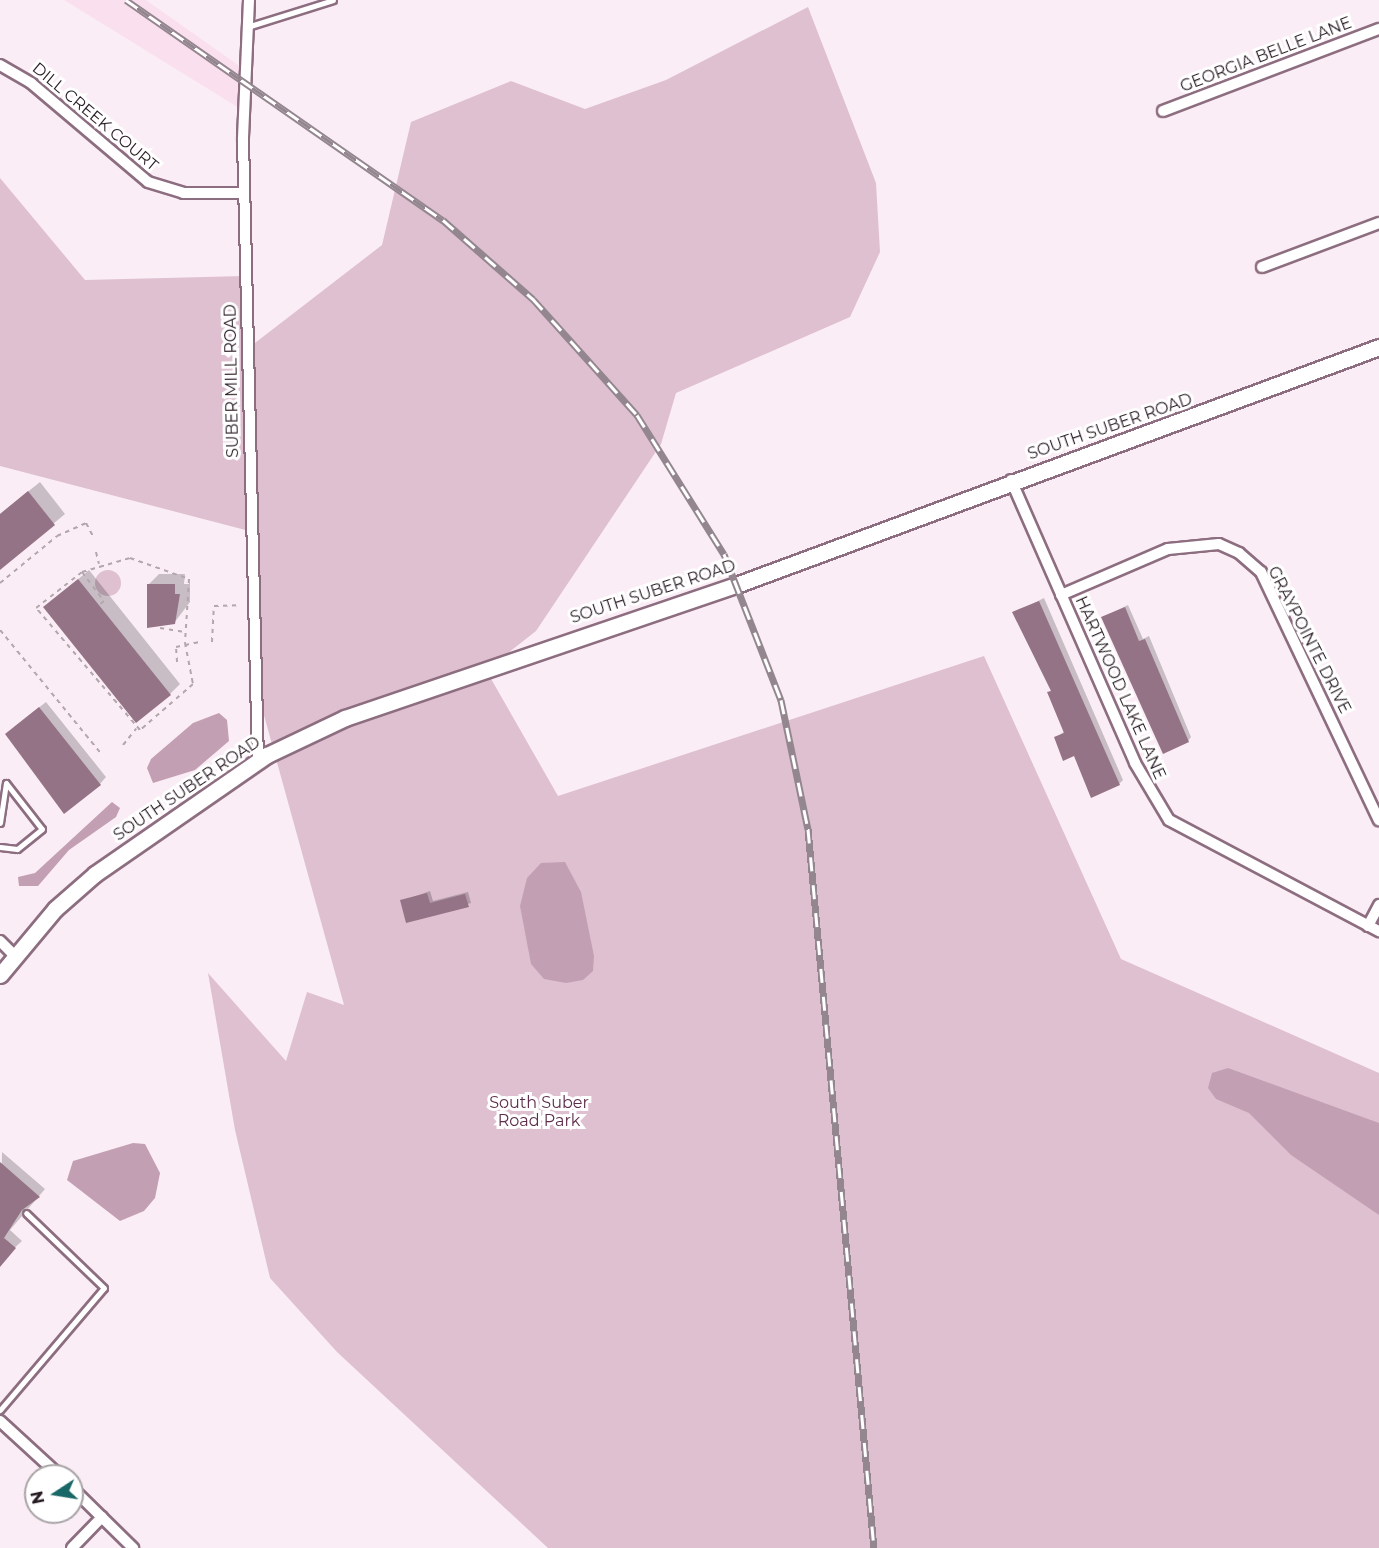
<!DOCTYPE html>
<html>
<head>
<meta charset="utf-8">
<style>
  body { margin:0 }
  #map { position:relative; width:1379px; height:1548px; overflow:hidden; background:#fbedf5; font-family:Montserrat,sans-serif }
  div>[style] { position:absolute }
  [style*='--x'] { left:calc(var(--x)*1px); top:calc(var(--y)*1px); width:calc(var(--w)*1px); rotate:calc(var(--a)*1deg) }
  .built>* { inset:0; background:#fae0ee }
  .green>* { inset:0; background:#dec0d1 }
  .round { border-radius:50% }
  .water>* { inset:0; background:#c39fb3 }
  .shadow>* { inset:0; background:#0003 }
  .building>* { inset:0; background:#957386 }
  .path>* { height:2px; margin-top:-1px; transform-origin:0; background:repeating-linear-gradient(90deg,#b3a6ad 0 4.5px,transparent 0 9px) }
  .roads { filter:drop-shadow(2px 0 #8d6e80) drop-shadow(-2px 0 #8d6e80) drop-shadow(0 2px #8d6e80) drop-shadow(0 -2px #8d6e80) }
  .lane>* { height:5px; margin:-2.5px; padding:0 2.5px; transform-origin:2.5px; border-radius:2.5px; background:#fff }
  .street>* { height:10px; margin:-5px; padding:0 5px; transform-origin:5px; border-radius:5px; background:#fff }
  .secondary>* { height:15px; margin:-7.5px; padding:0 7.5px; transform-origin:7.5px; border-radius:7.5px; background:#fff }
  .rail>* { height:7px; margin-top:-3.5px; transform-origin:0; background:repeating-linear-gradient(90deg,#fff 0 14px,#93868e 0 28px); box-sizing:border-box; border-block:2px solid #93868e }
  span { translate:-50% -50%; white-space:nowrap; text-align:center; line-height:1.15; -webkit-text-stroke:6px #fff; paint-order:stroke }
  .street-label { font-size:16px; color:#281c23 }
  .park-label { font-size:16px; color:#5d2d4a }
  .north { position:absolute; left:24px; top:1464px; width:60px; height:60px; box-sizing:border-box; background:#fff; border:2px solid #a9a4a7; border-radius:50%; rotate:258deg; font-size:16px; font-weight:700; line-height:24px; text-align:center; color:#281c23 }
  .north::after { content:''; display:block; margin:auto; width:21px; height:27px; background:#196766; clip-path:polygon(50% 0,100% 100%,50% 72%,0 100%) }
</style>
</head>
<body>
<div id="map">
  <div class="built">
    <div style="clip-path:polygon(64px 0,146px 0,241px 67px,239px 108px)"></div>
  </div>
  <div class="green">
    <div style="clip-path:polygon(808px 7px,876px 183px,880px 252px,850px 317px,676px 393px,661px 444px,536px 631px,489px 668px,490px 677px,558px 796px,984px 656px,1121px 959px,1379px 1073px,1379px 1548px,548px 1548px,337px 1352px,270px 1278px,235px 1130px,208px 973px,286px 1061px,307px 992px,344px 1005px,262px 708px,257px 533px,0 466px,0 178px,85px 280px,245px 276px,251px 346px,382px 245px,411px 122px,511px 81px,585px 109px,666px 80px)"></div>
    <div class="round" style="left:95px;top:570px;width:26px;height:26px"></div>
  </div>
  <div class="water">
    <div style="clip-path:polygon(219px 713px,227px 720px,229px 741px,195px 770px,153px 783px,147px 768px,151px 759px,193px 723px)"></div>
    <div style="clip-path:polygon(112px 802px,120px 808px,116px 817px,69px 850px,38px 886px,19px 886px,18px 877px,35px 873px)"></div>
    <div style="clip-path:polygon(565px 862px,581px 892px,594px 956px,593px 971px,583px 980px,566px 983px,544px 979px,531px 964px,520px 906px,527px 878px,541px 863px)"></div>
    <div style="clip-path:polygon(1228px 1068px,1379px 1123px,1379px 1215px,1291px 1155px,1249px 1113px,1216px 1099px,1208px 1088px,1212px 1073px)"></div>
    <div style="clip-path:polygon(133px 1143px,145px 1144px,160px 1173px,155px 1198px,144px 1211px,120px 1221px,67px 1180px,73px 1161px)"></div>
  </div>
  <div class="shadow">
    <div style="clip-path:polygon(40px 482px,65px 514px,0 568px,0 514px)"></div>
    <div style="clip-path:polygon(89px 570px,180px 684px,170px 694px,45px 607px)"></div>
    <div style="clip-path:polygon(159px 574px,185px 574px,184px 584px,190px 584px,190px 602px,174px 623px,149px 584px)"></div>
    <div style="clip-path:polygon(1044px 598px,1123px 780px,1119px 784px,1055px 738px,1065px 731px,1049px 693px,1052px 689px,1014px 613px)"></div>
    <div style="clip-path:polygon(1128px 605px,1143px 639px,1149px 636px,1191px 737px,1188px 741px,1103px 617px)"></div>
    <div style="clip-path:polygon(46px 702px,106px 777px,100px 784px,14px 727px)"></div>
    <div style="clip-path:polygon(430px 891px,433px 901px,468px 892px,471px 903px,407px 921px,402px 901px)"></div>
    <div style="clip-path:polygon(2px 1152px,45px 1189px,10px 1230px,22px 1241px,0 1261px)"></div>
  </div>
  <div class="building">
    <div style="clip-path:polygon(28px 491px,55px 525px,0 570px,0 514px)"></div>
    <div style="clip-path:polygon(78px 579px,171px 695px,136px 723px,43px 607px)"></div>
    <div style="clip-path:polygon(147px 584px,175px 584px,175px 594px,180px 594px,175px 624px,147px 628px)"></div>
    <div style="clip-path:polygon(1039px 601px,1120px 785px,1091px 798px,1074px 756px,1063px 761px,1054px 737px,1064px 733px,1047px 692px,1051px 691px,1012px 612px)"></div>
    <div style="clip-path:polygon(1125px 607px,1139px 641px,1145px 639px,1189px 742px,1163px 754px,1101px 617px)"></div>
    <div style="clip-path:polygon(39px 707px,101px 785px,64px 814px,5px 734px)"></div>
    <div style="clip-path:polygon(427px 893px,430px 903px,465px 894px,469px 907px,406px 923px,400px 900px)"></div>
    <div style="clip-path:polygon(0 1162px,40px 1197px,22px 1210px,4px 1238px,16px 1248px,0 1267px)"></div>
  </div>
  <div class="path">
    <div style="--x:96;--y:552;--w:12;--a:76"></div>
    <div style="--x:130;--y:558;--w:63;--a:19.6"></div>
    <div style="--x:189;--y:579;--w:64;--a:93.6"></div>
    <div style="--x:185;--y:643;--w:42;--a:79"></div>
    <div style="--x:193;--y:684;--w:70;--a:139"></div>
    <div style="--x:140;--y:730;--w:160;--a:-130.4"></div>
    <div style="--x:36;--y:608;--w:58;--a:-38"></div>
    <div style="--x:82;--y:572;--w:50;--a:-16.3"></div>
    <div style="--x:82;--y:572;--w:36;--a:53"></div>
    <div style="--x:104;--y:601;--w:6;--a:141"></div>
    <div style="--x:0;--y:583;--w:74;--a:-39.5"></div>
    <div style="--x:57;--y:536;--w:32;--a:-24"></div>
    <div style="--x:86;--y:523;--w:15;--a:62"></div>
    <div style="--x:160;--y:628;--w:25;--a:9"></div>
    <div style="--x:0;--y:630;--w:158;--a:50.7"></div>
    <div style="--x:212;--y:642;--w:36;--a:-87"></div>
    <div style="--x:214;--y:606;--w:24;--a:-2"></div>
    <div style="--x:177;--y:662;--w:15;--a:-94"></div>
    <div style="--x:176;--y:647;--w:24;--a:-12"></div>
    <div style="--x:123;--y:745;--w:21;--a:-51"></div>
  </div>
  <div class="roads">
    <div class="lane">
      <div style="--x:247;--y:27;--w:90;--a:-17.4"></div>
      <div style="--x:0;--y:823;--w:40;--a:-81.5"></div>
      <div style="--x:6;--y:783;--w:58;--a:52"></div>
      <div style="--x:42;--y:829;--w:32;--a:141"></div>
      <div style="--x:17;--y:849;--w:17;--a:-173"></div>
      <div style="--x:0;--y:1410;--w:160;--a:-49.6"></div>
      <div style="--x:104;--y:1288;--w:108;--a:-136.1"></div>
    </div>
    <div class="street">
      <div style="--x:249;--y:0;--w:140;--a:92.5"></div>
      <div style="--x:243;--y:140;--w:621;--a:88.62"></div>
      <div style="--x:0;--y:65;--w:36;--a:30"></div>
      <div style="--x:31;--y:83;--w:153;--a:40.2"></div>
      <div style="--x:148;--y:182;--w:37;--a:17"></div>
      <div style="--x:183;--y:193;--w:60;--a:0"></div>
      <div style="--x:1163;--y:111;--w:231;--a:-20.8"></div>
      <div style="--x:1262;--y:267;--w:125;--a:-20.6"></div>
      <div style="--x:1011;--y:480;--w:309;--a:66.3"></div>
      <div style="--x:1135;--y:763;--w:66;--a:59.2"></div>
      <div style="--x:1169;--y:820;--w:238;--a:27.9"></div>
      <div style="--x:1061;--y:595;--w:116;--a:-23.3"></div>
      <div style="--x:1168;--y:549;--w:51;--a:-5.6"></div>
      <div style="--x:1219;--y:544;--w:22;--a:24"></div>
      <div style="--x:1239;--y:553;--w:29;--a:41"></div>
      <div style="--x:1261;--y:572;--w:275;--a:64.6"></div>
      <div style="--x:1368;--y:926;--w:24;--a:-62"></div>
      <div style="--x:0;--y:941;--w:21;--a:45"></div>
      <div style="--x:0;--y:1421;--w:81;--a:42.5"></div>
      <div style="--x:72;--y:1488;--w:86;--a:44.5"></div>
      <div style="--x:72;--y:1548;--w:43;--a:-45.9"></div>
    </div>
    <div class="secondary">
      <div style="--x:0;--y:975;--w:86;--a:-50.2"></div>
      <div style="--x:55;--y:909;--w:53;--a:-41.2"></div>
      <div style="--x:95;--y:874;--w:209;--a:-34.7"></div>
      <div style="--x:267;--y:755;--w:86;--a:-25.4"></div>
      <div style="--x:345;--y:718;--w:413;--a:-18.8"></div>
      <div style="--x:736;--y:585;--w:686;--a:-20.31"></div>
    </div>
  </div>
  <div class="rail">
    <div style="--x:126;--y:0;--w:386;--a:34.8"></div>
    <div style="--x:443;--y:220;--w:120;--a:41.3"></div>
    <div style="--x:533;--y:299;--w:156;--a:48.1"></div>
    <div style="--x:637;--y:415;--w:164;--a:58"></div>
    <div style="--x:724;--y:554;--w:157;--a:68.7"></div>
    <div style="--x:781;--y:700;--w:132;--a:78.2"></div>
    <div style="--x:808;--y:829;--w:722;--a:84.76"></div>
  </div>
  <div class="street-label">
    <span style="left:1266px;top:55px;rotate:-21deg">GEORGIA BELLE LANE</span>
    <span style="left:95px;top:117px;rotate:40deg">DILL CREEK COURT</span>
    <span style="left:232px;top:381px;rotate:-91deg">SUBER MILL ROAD</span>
    <span style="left:1110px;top:427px;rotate:-19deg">SOUTH SUBER ROAD</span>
    <span style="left:653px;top:592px;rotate:-18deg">SOUTH SUBER ROAD</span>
    <span style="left:1309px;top:640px;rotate:63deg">GRAYPOINTE DRIVE</span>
    <span style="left:1120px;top:688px;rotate:66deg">HARTWOOD LAKE LANE</span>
    <span style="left:187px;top:789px;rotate:-34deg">SOUTH SUBER ROAD</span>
  </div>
  <div class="park-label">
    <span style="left:539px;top:1112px">South Suber<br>Road Park</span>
  </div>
  <div class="north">N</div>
</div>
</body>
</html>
